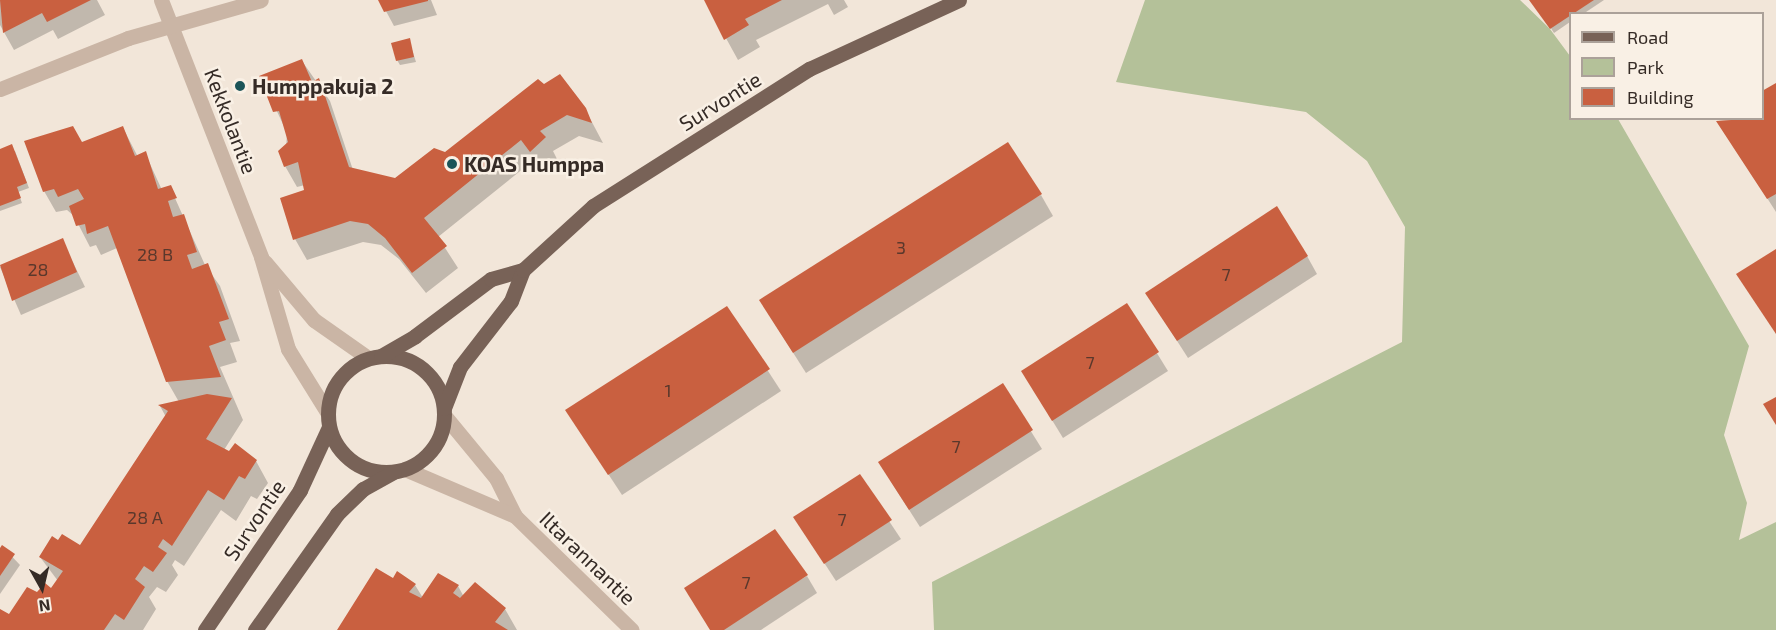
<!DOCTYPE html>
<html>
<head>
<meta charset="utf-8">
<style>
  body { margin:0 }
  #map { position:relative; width:1776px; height:630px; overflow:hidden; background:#f2e6d9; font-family:"Exo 2",sans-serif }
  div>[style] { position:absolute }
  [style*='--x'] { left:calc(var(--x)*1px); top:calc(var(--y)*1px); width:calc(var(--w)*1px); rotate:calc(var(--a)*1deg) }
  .green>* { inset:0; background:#b4c199 }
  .shadow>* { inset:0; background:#0003 }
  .building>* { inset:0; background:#c96040 }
  .minor>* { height:15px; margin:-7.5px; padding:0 7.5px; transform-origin:7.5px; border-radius:7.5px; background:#cab5a5 }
  .major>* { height:15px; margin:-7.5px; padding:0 7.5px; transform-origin:7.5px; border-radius:7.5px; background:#786257 }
  .major>.ring { margin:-7.5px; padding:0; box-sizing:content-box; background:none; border:15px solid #786257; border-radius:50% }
  .dots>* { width:16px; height:16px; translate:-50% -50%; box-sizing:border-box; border:3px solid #f9f0e5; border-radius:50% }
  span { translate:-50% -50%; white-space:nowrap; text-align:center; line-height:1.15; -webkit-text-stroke:5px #f9f0e5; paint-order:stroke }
  .number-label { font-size:18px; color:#5a382c }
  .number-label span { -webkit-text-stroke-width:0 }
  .poi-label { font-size:21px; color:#352b26; font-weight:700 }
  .left { translate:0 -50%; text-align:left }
  .street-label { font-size:21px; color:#352b26 }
  .legend { position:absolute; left:1569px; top:12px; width:195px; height:108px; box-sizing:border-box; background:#f9f0e5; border:2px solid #aba199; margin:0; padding:8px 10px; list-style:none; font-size:18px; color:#352b26 }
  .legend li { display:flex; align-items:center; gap:12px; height:30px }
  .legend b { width:30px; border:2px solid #aba199 }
  .north { position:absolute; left:12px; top:558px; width:60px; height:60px; -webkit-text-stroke:4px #f9f0e5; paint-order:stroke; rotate:172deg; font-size:16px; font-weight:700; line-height:24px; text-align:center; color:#352b26 }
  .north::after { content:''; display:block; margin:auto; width:21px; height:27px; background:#352b26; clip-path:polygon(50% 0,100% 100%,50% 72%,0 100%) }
</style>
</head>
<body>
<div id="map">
  <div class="green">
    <div style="clip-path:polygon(1145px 0,1520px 0,1550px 29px,1570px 56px,1570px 118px,1618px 119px,1749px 346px,1724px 435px,1747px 503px,1739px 540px,1776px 522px,1776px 630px,934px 630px,932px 582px,1402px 342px,1405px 227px,1367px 161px,1306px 112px,1116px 82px)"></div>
  </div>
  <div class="shadow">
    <div style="clip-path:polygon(0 0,97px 0,105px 15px,58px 39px,53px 30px,14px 50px,0 25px)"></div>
    <div style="clip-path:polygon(380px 0,431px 0,437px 15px,394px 26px)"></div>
    <div style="clip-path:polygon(705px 0,844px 0,848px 7px,834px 15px,828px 4px,756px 40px,760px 47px,738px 60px)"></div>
    <div style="clip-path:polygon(1533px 0,1604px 0,1583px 14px,1570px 14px,1570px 22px,1554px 33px)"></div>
    <div style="clip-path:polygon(409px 40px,416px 62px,400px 65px,397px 60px)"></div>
    <div style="clip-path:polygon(302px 61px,330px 101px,353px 170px,395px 180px,446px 154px,585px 109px,603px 143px,579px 136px,553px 151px,557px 159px,543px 172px,534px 160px,438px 237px,458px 268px,426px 293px,399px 259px,381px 245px,363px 242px,307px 260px,295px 239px,306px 191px,305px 185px,297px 187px,285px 166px,287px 133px,261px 77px)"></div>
    <div style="clip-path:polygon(1776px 84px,1776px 212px,1718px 121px,1762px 118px)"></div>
    <div style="clip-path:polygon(123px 128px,138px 157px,145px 153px,162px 190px,170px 187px,205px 265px,220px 286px,240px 341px,230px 343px,237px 362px,220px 367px,243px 420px,224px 450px,256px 461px,268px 483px,257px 499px,251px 496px,236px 521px,221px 510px,184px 566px,175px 560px,172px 565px,178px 575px,166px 592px,157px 587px,149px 597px,156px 609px,143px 630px,0 630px,10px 616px,38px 594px,51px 590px,58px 581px,40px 557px,81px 547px,166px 417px,160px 406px,179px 402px,167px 381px,117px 248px,101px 255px,96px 245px,90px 247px,74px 216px,67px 210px,56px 212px,44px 191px,82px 143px)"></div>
    <div style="clip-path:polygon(0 150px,15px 151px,29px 188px,18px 192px,22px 203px,0 211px)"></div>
    <div style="clip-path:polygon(1041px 195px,1053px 216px,806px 373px,773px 321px)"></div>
    <div style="clip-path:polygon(62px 240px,85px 287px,21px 315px,0 267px)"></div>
    <div style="clip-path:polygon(1307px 256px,1317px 274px,1188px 358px,1147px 294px)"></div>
    <div style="clip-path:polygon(1127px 305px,1168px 371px,1063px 438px,1033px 389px)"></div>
    <div style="clip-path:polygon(727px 308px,781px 391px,622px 495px,567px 411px)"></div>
    <div style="clip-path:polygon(1002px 385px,1042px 449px,920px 527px,890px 480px)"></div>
    <div style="clip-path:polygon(859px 476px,901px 539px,836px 581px,795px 518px)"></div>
    <div style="clip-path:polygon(3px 547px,20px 565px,0 594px,0 551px)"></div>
    <div style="clip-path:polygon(807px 576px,817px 593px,761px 630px,711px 630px)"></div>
    <div style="clip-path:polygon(393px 580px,415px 585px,423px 598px,458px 586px,464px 597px,505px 609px,517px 630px,338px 630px)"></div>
  </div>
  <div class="building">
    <div style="clip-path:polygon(0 0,91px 0,47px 22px,42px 13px,3px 33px)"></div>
    <div style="clip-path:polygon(378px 0,428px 0,428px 1px,384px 12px)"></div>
    <div style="clip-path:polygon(704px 0,782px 0,745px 19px,749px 25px,724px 40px)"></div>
    <div style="clip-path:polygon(1529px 0,1594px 0,1550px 29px)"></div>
    <div style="clip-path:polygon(410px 38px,414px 57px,396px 61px,391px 43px)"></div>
    <div style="clip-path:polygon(302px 59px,312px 82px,319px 78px,349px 167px,395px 178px,434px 148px,445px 152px,538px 79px,544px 84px,560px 74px,586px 108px,592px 123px,567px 115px,540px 131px,546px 137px,530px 152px,521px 140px,424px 218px,447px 246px,412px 273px,385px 238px,368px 224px,350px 221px,293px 240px,280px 198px,304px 190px,298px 162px,284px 167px,278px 151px,288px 142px,279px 111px,273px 112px,259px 76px)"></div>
    <div style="clip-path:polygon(1776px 83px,1776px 194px,1767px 199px,1716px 121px,1762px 118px,1762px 91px)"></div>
    <div style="clip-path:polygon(73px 126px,82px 142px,123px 126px,135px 156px,146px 151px,158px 189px,171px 185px,177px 198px,168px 201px,173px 217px,184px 214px,197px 252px,187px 255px,192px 269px,208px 263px,229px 319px,219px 322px,226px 340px,209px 346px,221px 377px,166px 382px,108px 226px,87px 234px,85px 224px,76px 226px,69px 206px,84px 199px,78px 189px,58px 197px,54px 189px,43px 192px,24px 141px)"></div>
    <div style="clip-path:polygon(1008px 142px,1042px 194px,793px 353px,759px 300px)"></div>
    <div style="clip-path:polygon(12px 144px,27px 183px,17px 187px,21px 198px,0 206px,0 149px)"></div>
    <div style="clip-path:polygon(1277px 206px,1308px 256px,1177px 341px,1145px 293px)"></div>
    <div style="clip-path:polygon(63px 238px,77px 272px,12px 301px,0 265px)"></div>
    <div style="clip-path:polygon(1776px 249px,1776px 334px,1736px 274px)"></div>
    <div style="clip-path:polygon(1127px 303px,1159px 352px,1052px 421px,1021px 371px)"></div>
    <div style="clip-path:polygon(727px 306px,770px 369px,608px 475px,565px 410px)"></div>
    <div style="clip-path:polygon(1003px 383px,1033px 430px,909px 510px,878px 462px)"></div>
    <div style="clip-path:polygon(207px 394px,232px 398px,206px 439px,229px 451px,235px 443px,257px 460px,245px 479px,239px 476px,224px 500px,208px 490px,172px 546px,163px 539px,158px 547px,167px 553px,153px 572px,144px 566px,135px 579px,145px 587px,124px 620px,115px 614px,104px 630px,0 630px,0 609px,9px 614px,27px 587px,37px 592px,45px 583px,51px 588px,63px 571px,39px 557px,52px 536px,58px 540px,62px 534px,80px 545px,168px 411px,158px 405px)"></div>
    <div style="clip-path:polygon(1776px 397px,1776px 425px,1763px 404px)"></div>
    <div style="clip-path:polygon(860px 474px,892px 520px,824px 564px,793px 517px)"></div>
    <div style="clip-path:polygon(775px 529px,808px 575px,724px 630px,710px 630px,684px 588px)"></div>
    <div style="clip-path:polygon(2px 545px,15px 554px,0 576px,0 548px)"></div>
    <div style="clip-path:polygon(376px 568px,393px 578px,397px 571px,416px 584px,409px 592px,421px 598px,438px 573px,459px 585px,453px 593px,460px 598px,475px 582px,506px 608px,495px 622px,508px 630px,337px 630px)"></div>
  </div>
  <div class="minor">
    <div style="--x:161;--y:0;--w:276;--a:68.7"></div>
    <div style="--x:261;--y:257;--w:96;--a:73.6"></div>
    <div style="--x:288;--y:349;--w:74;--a:58.2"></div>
    <div style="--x:0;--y:89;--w:138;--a:-21.7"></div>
    <div style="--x:128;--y:38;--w:138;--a:-15.9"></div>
    <div style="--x:265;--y:262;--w:76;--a:49.8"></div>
    <div style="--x:314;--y:320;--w:66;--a:35.1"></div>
    <div style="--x:444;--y:415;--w:82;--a:50.5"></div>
    <div style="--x:496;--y:478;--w:42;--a:63.4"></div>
    <div style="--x:515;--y:516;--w:163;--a:44.3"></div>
    <div style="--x:405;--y:469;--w:120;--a:23.1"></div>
  </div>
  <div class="major">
    <div class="ring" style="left:328px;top:356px;width:101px;height:101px"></div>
    <div style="--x:381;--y:356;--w:39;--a:-30"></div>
    <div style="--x:415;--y:336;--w:95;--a:-36.9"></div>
    <div style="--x:491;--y:279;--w:33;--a:-16"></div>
    <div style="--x:444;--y:408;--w:44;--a:-68.7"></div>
    <div style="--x:460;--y:367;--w:83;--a:-52.3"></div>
    <div style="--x:511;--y:301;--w:33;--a:-69"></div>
    <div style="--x:523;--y:270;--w:95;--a:-42.4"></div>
    <div style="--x:593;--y:206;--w:256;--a:-32.4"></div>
    <div style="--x:809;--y:69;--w:165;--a:-24.7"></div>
    <div style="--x:205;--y:630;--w:169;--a:-55.8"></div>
    <div style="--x:300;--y:490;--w:69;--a:-65.3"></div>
    <div style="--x:255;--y:630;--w:142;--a:-54.7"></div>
    <div style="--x:337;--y:514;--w:36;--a:-44"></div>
    <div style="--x:363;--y:489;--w:35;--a:-29"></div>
  </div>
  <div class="dots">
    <div style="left:240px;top:86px;background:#1b5458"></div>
    <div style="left:452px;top:164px;background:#1b5458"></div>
  </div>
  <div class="number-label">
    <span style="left:901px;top:247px">3</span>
    <span style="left:155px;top:254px">28 B</span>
    <span style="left:38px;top:269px">28</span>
    <span style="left:1226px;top:274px">7</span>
    <span style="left:1090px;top:362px">7</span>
    <span style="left:668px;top:390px">1</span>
    <span style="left:956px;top:446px">7</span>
    <span style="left:145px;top:517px">28 A</span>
    <span style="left:842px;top:519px">7</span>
    <span style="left:746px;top:582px">7</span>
  </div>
  <div class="poi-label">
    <span class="left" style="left:252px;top:86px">Humppakuja 2</span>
    <span class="left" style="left:464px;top:164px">KOAS Humppa</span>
  </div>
  <div class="street-label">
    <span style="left:720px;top:101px;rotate:-32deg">Survontie</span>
    <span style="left:231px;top:121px;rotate:69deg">Kekkolantie</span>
    <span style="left:254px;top:520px;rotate:-56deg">Survontie</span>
    <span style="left:588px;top:558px;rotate:44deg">Iltarannantie</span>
  </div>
  <ul class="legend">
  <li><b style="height:8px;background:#786257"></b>Road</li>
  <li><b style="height:16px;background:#b4c199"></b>Park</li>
  <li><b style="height:16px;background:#c96040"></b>Building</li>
  </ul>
  <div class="north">N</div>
</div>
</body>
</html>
